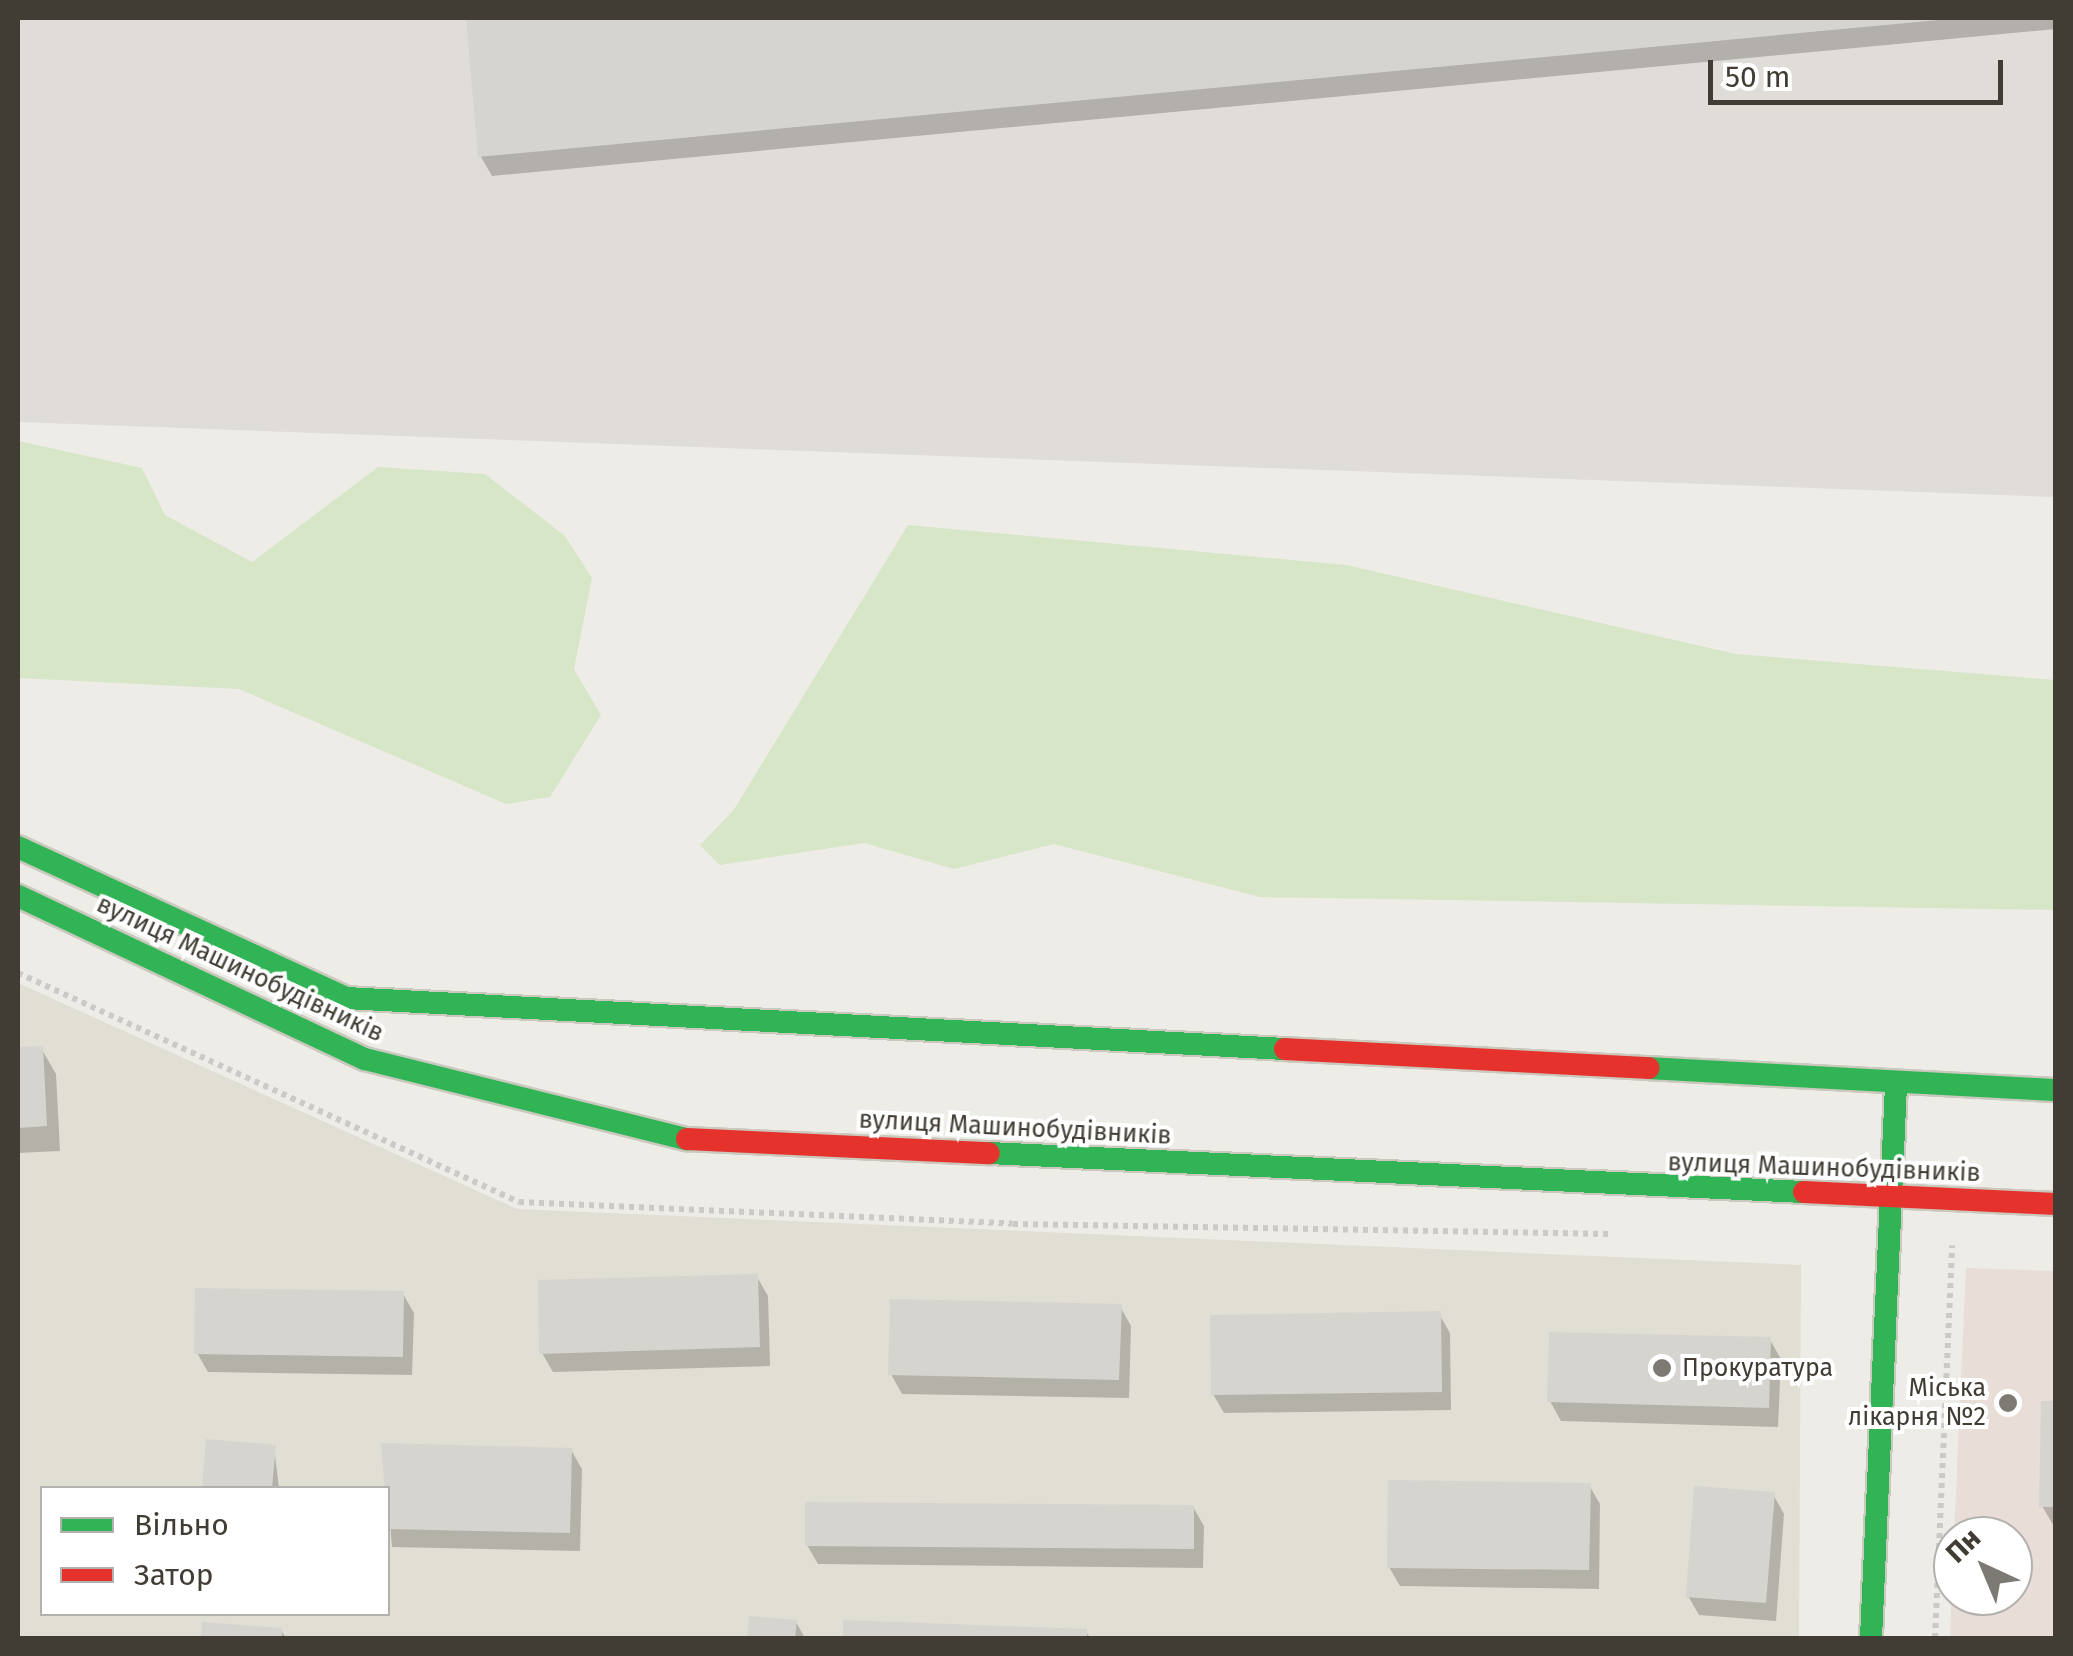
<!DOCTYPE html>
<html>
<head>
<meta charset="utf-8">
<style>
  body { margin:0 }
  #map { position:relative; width:2073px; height:1656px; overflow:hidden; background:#edece7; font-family:"Fira Sans",sans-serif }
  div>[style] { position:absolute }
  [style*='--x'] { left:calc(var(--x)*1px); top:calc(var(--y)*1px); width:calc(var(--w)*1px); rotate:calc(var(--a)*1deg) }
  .residential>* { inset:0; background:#e1ded4 }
  .industrial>* { inset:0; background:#e0ddd8 }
  .medical>* { inset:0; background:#e8ddd7 }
  .green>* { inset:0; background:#d8e6c8 }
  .shadow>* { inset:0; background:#0003 }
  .building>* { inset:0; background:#d6d4cf }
  .path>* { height:6px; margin-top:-3px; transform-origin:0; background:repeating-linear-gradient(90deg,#cccac6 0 5px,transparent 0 10px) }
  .roads { filter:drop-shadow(2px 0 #cbc9be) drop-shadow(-2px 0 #cbc9be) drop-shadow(0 2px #cbc9be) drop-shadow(0 -2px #cbc9be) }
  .fast>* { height:22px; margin:-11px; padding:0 11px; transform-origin:11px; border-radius:11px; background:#30b455 }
  .jam>* { height:22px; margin:-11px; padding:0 11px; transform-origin:11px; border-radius:11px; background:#e5322d }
  .dots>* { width:28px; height:28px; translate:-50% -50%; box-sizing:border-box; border:5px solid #fff; border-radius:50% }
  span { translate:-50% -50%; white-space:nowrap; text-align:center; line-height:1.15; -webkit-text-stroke:8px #fff; paint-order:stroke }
  .street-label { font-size:25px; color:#413d34 }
  .poi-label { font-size:25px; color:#413d34 }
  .left { translate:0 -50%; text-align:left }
  .right { translate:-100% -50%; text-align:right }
  .frame { position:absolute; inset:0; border:20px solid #413d34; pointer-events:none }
  .legend { position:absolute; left:40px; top:1486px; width:350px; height:130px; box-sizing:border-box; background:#fff; border:2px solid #b3b1ae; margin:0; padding:12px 18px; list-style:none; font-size:30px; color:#413d34 }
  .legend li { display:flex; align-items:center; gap:20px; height:50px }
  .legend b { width:50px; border:2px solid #b3b1ae }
  .north { position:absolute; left:1933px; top:1516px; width:100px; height:100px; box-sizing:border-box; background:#fff; border:2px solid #b3b1ae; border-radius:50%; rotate:316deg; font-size:28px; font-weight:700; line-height:40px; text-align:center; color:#413d34 }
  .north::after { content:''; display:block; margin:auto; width:35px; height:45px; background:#7d7a73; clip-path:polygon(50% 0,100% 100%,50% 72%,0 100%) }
  .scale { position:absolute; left:1708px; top:60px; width:295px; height:45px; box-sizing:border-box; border:5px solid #413d34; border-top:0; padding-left:12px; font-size:30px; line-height:35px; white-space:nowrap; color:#413d34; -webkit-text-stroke:8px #fff; paint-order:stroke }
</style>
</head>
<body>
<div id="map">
  <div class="residential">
    <div style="clip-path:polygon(evenodd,18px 983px,517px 1209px,1801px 1265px,1799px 1638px,18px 1638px,18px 983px,42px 1488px,388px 1488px,388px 1614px,42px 1614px,42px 1488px)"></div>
  </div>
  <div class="industrial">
    <div style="clip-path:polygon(18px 18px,2055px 18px,2055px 497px,18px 422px)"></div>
  </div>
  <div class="medical">
    <div style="clip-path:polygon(1966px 1268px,2055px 1271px,2055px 1638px,1950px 1638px,1953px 1562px,1953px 1596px,2013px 1596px,2013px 1536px,1954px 1536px)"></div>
  </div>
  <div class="green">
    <div style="clip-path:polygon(18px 441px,142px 468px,165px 515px,252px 562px,378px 467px,485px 474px,565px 536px,592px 578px,574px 669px,601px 715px,550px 797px,506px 804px,239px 689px,18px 678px)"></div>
    <div style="clip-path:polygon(908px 525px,1346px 565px,1736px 654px,2055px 680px,2055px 910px,1260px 897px,1054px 844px,954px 869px,864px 843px,720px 865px,700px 845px,733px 811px)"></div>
  </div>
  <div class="shadow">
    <div style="clip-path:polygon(468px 18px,2056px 18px,2056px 29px,492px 176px,481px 157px)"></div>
    <div style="clip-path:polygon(41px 1048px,56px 1074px,60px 1151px,18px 1153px,18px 1050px)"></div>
    <div style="clip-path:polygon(757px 1277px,768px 1296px,770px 1366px,553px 1372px,542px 1353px)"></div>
    <div style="clip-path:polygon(403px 1294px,414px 1313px,412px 1375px,208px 1372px,197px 1353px)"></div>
    <div style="clip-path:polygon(1120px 1306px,1131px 1326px,1129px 1398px,902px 1394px,891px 1374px)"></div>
    <div style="clip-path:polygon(1439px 1314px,1450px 1333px,1451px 1410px,1224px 1413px,1213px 1394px)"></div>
    <div style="clip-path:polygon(1770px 1340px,1781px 1359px,1778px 1427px,1561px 1421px,1550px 1401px)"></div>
    <div style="clip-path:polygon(2056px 1404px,2056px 1530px,2042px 1506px)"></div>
    <div style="clip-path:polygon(208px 1442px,274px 1447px,279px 1488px,204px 1488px)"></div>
    <div style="clip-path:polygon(384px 1446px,571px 1450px,582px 1469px,580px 1551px,392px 1547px)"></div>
    <div style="clip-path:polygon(1589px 1485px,1600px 1504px,1599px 1589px,1400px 1586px,1389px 1567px)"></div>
    <div style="clip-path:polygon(1773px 1494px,1784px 1514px,1776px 1621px,1699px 1615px,1688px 1596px)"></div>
    <div style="clip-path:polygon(1193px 1507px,1204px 1526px,1203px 1568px,818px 1564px,807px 1545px)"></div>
    <div style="clip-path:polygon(752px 1619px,796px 1622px,805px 1638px,750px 1638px)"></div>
    <div style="clip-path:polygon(846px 1623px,1086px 1631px,1090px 1638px,845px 1638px)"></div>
    <div style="clip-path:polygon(204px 1624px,281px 1630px,286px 1638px,203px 1638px)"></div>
  </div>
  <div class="building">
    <div style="clip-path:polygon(466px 18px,1939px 18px,1939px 20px,478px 157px)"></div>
    <div style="clip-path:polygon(43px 1046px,47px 1126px,18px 1128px,18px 1047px)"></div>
    <div style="clip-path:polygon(758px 1274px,760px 1347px,539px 1354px,538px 1280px)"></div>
    <div style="clip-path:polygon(195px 1288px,404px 1291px,403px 1357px,194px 1354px)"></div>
    <div style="clip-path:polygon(890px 1299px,1122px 1304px,1119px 1380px,888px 1375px)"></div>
    <div style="clip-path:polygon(1441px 1311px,1442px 1392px,1211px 1395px,1210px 1315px)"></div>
    <div style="clip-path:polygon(1549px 1332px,1771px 1337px,1769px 1408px,1547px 1402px)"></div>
    <div style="clip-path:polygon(2041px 1401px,2056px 1401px,2056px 1507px,2039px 1507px)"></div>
    <div style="clip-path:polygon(206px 1439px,276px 1445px,272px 1488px,202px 1488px)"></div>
    <div style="clip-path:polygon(381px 1443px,572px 1448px,570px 1533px,388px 1529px)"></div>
    <div style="clip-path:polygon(1388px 1480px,1591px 1483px,1589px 1570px,1387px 1568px)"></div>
    <div style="clip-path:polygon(1694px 1486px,1775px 1492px,1766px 1603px,1686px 1597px)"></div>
    <div style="clip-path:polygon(805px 1502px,1194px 1505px,1194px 1549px,805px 1546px)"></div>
    <div style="clip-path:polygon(749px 1616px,797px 1620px,795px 1638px,747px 1638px)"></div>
    <div style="clip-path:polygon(843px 1620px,1087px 1629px,1087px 1638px,843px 1638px)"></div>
    <div style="clip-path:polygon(202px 1622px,282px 1628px,282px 1638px,201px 1638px)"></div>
  </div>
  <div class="path">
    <div style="--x:18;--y:973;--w:551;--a:24.56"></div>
    <div style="--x:519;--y:1202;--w:494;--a:2.5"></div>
    <div style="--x:1013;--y:1224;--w:596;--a:0.96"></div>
    <div style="--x:1935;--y:1638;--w:393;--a:-87.5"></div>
  </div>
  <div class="roads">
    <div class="fast">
      <div style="--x:18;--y:847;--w:361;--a:24.7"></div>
      <div style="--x:346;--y:998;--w:940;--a:3.11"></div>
      <div style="--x:18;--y:896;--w:383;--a:25.2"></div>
      <div style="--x:365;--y:1059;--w:332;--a:14"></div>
      <div style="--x:1649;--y:1068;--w:408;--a:3.1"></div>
      <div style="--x:989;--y:1153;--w:816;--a:2.74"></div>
      <div style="--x:1871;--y:1638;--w:553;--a:-87.41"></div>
    </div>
    <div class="jam">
      <div style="--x:1285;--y:1049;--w:364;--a:3"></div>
      <div style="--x:687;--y:1139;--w:302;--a:2.7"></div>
      <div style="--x:1804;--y:1192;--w:252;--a:2.7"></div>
    </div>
  </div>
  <div class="dots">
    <div style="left:1662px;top:1368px;background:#7d7a73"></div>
    <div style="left:2008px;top:1403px;background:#7d7a73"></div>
  </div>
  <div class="street-label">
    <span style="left:240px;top:969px;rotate:25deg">вулиця Машинобудівників</span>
    <span style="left:1015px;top:1128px;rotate:3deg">вулиця Машинобудівників</span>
    <span style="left:1824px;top:1168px;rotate:2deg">вулиця Машинобудівників</span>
  </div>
  <div class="poi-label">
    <span class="left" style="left:1682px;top:1368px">Прокуратура</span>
    <span class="right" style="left:1986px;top:1403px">Міська<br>лікарня №2</span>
  </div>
  <div class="frame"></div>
  <ul class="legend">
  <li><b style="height:12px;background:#30b455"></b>Вільно</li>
  <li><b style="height:12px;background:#e5322d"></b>Затор</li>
  </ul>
  <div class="north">Пн</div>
  <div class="scale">50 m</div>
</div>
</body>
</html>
